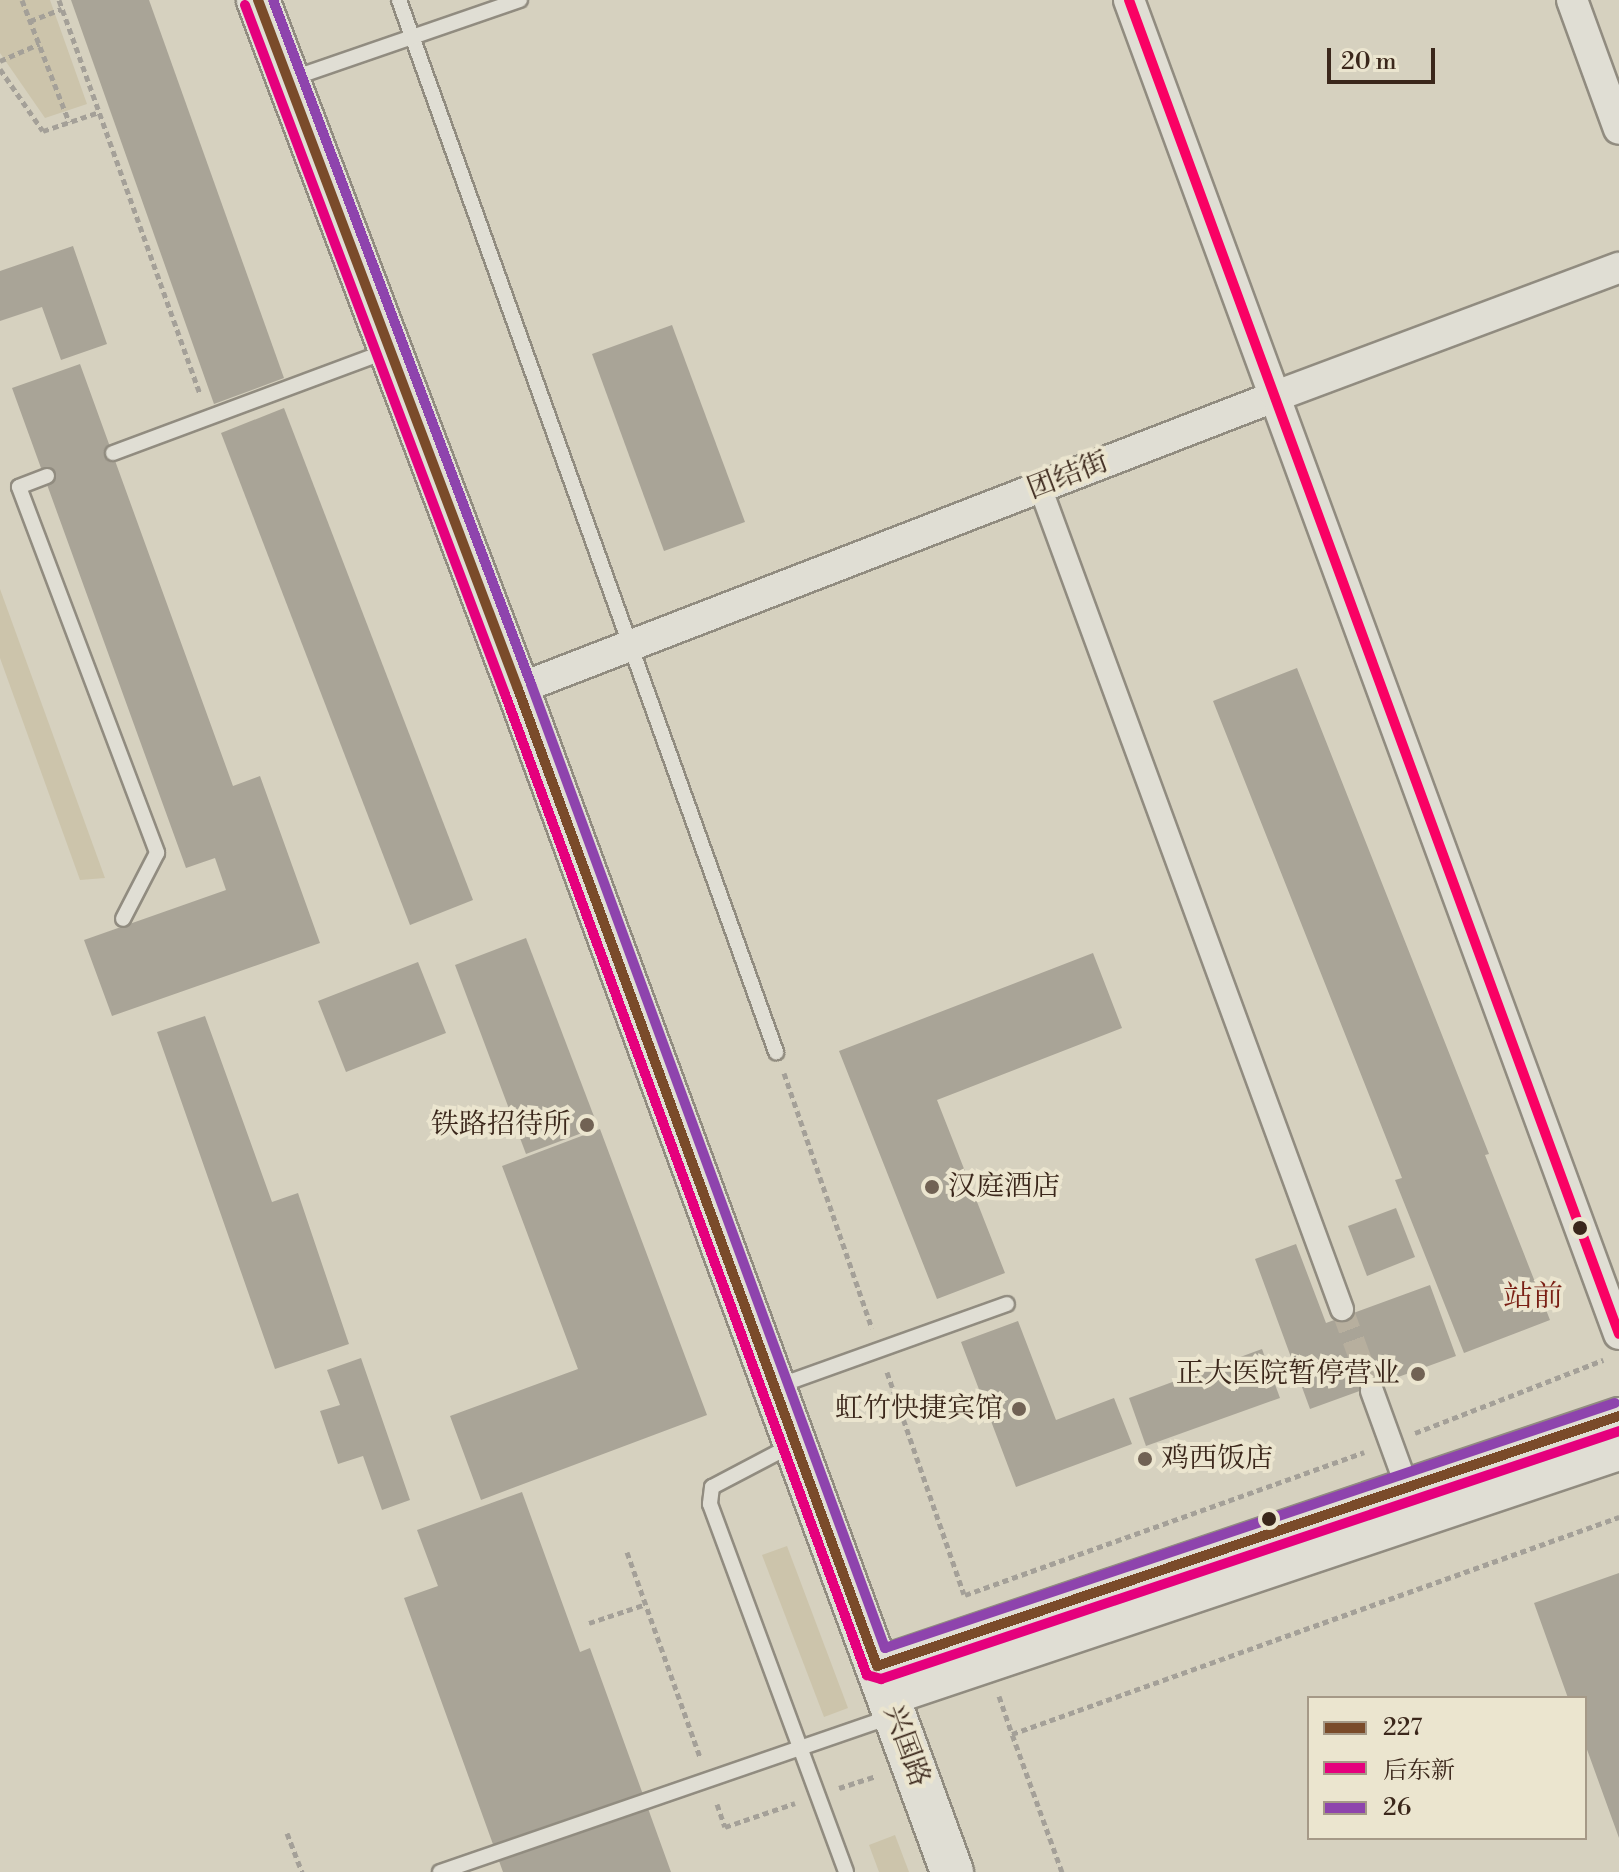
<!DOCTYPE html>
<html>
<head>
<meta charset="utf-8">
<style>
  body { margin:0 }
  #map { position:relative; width:1619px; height:1872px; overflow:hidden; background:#d6d1bf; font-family:"Libre Bodoni","Noto Serif SC",serif }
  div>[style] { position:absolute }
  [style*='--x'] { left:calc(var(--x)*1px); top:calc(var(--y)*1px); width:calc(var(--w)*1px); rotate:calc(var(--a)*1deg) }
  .green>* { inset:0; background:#ccc4ab }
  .building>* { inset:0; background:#a9a497 }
  .pedestrian-tunnel>* { height:22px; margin-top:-11px; transform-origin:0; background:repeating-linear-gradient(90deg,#b7af9e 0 22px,transparent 0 33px) }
  .path>* { height:5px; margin-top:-2.5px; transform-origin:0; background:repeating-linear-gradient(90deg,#a4a098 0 6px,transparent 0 10px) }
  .roads { filter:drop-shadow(2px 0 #918c80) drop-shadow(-2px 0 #918c80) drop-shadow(0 2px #918c80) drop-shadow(0 -2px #918c80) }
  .service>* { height:14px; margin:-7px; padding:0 7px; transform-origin:7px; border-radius:7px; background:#e0ded4 }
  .pedestrian>* { height:22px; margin:-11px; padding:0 11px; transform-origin:11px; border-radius:11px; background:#e0ded4 }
  .minor>* { height:30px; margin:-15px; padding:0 15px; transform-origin:15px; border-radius:15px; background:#e0ded4 }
  .tertiary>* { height:36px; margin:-18px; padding:0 18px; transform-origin:18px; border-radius:18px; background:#e0ded4 }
  .secondary>* { height:42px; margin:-21px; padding:0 21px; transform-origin:21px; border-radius:21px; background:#e0ded4 }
  .bus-1>* { height:10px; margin:-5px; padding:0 5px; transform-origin:5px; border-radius:5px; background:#7a4b2a }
  .bus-2>* { height:10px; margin:-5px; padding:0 5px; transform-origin:5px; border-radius:5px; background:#e5007d }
  .bus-3>* { height:10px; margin:-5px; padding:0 5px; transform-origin:5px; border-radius:5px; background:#8e44ad }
  .bus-4>* { height:10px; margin:-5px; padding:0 5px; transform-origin:5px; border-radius:5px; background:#f90164 }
  .dots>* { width:22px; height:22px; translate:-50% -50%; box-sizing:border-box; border:4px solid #ebe5cf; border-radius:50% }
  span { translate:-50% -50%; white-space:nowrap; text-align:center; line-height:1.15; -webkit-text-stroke:8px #ebe5cf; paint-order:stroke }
  .street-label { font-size:28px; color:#3b271b }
  .poi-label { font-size:28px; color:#3b271b }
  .right { translate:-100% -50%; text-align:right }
  .left { translate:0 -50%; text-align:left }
  .neighbourhood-label { font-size:30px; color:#7a1f14 }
  .legend { position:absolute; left:1307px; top:1696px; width:280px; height:144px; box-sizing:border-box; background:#ebe5cf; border:2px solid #a59987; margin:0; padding:10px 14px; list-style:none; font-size:24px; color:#3b271b }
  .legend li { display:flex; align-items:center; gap:16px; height:40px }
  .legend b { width:40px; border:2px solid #a59987 }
  .scale { position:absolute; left:1327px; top:48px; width:108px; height:36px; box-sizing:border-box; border:4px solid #3b271b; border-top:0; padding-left:10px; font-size:24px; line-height:28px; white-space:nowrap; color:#3b271b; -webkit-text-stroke:6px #ebe5cf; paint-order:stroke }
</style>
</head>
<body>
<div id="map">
  <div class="green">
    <div style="clip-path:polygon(0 0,50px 0,87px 104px,45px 118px,0 53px)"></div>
    <div style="clip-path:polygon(0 589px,105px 878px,80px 880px,0 658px)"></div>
    <div style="clip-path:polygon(787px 1546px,848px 1708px,824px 1717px,762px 1555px)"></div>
    <div style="clip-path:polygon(895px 1835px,909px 1872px,879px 1872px,869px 1845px)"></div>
  </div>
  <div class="building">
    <div style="clip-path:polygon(71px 0,149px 0,284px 378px,214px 404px)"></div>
    <div style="clip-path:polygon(73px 246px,107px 344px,61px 360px,42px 307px,0 321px,0 271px)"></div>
    <div style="clip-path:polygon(672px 325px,745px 522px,664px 551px,592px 354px)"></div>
    <div style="clip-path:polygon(80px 364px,233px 786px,260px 776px,320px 943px,112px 1016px,84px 940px,226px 890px,215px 858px,186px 868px,12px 388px)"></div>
    <div style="clip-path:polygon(284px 408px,473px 900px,410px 925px,221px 433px)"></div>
    <div style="clip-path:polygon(1297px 668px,1489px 1154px,1485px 1155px,1550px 1320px,1464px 1353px,1395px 1180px,1402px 1178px,1213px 701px)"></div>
    <div style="clip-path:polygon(526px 938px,598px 1127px,526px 1154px,455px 965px)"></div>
    <div style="clip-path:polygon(1093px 953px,1122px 1028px,937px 1100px,1005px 1273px,937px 1299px,839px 1051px)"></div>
    <div style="clip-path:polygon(418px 962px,446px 1033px,346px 1072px,318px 1001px)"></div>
    <div style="clip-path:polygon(205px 1016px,272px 1202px,298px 1193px,349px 1344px,275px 1369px,157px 1032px)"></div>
    <div style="clip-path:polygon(600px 1129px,707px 1415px,481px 1500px,450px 1416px,578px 1369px,502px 1166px)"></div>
    <div style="clip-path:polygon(1396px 1208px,1415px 1257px,1367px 1276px,1348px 1226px)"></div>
    <div style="clip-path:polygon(1296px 1244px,1326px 1323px,1430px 1285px,1456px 1356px,1310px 1409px,1255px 1259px)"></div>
    <div style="clip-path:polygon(1018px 1321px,1056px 1420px,1114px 1398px,1132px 1444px,1016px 1487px,961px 1342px)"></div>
    <div style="clip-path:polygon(1262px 1349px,1280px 1398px,1146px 1446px,1129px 1398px)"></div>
    <div style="clip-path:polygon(361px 1358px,410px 1500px,382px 1510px,363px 1456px,338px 1464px,320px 1411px,340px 1405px,327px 1370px)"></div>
    <div style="clip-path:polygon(522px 1492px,580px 1652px,590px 1648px,671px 1872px,503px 1872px,404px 1598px,438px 1586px,417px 1530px)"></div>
    <div style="clip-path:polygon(1619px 1573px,1619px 1838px,1585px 1744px,1585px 1698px,1568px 1698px,1534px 1603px)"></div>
  </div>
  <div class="pedestrian-tunnel">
    <div style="--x:1342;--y:1309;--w:87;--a:69.9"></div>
  </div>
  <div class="path">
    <div style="--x:22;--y:0;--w:131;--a:68.9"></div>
    <div style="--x:59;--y:0;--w:418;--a:70.3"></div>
    <div style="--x:30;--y:21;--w:34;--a:-21"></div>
    <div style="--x:0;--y:61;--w:43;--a:-23.6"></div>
    <div style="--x:0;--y:69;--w:75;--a:55.3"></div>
    <div style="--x:43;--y:131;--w:59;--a:-18.7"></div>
    <div style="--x:784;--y:1073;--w:270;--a:71"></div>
    <div style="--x:887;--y:1372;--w:235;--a:70.9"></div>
    <div style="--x:1415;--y:1433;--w:202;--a:-21.2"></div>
    <div style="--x:627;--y:1552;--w:218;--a:70.4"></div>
    <div style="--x:965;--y:1595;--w:424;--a:-19.7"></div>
    <div style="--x:589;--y:1623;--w:60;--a:-18.4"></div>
    <div style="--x:999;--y:1696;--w:40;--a:71.1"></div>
    <div style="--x:839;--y:1788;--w:38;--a:-18"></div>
    <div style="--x:717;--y:1804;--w:24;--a:71"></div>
    <div style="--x:725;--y:1827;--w:74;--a:-18.9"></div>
    <div style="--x:287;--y:1833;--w:42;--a:69"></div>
    <div style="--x:1062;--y:1872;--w:147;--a:-109.9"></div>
    <div style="--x:1012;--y:1734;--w:645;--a:-19.67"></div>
  </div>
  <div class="roads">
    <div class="service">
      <div style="--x:399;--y:0;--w:1118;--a:70.28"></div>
      <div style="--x:293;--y:78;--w:240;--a:-19"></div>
      <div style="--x:113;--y:453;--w:293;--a:-20.4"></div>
      <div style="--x:47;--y:476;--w:30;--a:159"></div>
      <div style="--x:19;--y:487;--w:391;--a:69.3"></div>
      <div style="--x:157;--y:853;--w:74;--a:117.3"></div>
      <div style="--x:778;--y:1386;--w:243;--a:-19.7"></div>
      <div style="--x:792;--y:1445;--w:90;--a:152.3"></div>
      <div style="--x:712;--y:1487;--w:17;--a:97"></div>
      <div style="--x:710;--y:1504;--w:392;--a:69.7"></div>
      <div style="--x:440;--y:1872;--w:477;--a:-19"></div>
    </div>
    <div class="pedestrian">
      <div style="--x:1040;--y:487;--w:876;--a:69.83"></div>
      <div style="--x:1372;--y:1391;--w:102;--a:70"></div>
    </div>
    <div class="minor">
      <div style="--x:1129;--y:0;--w:1421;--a:69.83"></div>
      <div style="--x:1572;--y:0;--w:137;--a:70"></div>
      <div style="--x:518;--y:689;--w:813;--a:-21.13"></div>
      <div style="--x:1276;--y:396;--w:366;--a:-20.5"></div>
    </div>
    <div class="tertiary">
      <div style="--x:877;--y:1666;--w:783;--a:-18.62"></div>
      <div style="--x:889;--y:1697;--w:770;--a:-18.55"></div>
    </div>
    <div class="secondary">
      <div style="--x:258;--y:0;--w:736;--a:69.33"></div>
      <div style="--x:518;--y:689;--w:1260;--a:69.85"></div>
    </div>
  </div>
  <div class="bus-1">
    <div style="--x:258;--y:0;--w:736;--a:69.33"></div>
    <div style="--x:518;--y:689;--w:1041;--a:69.82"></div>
    <div style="--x:877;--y:1666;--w:783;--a:-18.62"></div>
  </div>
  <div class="bus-2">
    <div style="--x:245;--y:5;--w:736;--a:69.33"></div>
    <div style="--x:505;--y:694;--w:1046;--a:69.75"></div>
    <div style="--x:867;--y:1675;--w:15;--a:16"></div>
    <div style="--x:881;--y:1679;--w:779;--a:-18.57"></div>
  </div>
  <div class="bus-3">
    <div style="--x:273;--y:0;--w:731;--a:69.33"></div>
    <div style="--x:531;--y:684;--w:1027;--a:69.84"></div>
    <div style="--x:885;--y:1648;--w:770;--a:-18.55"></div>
  </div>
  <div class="bus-4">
    <div style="--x:1129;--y:0;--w:1421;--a:69.83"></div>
  </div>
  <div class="dots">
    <div style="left:587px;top:1125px;background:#716254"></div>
    <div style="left:932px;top:1187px;background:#716254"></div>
    <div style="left:1580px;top:1228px;background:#3b271b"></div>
    <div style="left:1418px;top:1374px;background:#716254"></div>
    <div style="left:1019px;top:1409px;background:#716254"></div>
    <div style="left:1145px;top:1459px;background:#716254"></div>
    <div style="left:1269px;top:1519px;background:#3b271b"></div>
  </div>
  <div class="street-label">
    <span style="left:1068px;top:476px;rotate:-21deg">团结街</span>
    <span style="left:906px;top:1746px;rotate:70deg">兴国路</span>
  </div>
  <div class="poi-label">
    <span class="right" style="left:571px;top:1125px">铁路招待所</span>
    <span class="left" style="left:948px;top:1187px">汉庭酒店</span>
    <span class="right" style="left:1400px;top:1374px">正大医院暂停营业</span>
    <span class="right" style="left:1003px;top:1409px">虹竹快捷宾馆</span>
    <span class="left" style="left:1161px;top:1459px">鸡西饭店</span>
  </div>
  <div class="neighbourhood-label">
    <span style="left:1533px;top:1297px">站前</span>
  </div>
  <ul class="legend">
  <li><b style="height:10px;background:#7a4b2a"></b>227</li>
  <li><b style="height:10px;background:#e5007d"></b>后东新</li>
  <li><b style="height:10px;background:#8e44ad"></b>26</li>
  </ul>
  <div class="scale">20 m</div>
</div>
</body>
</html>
